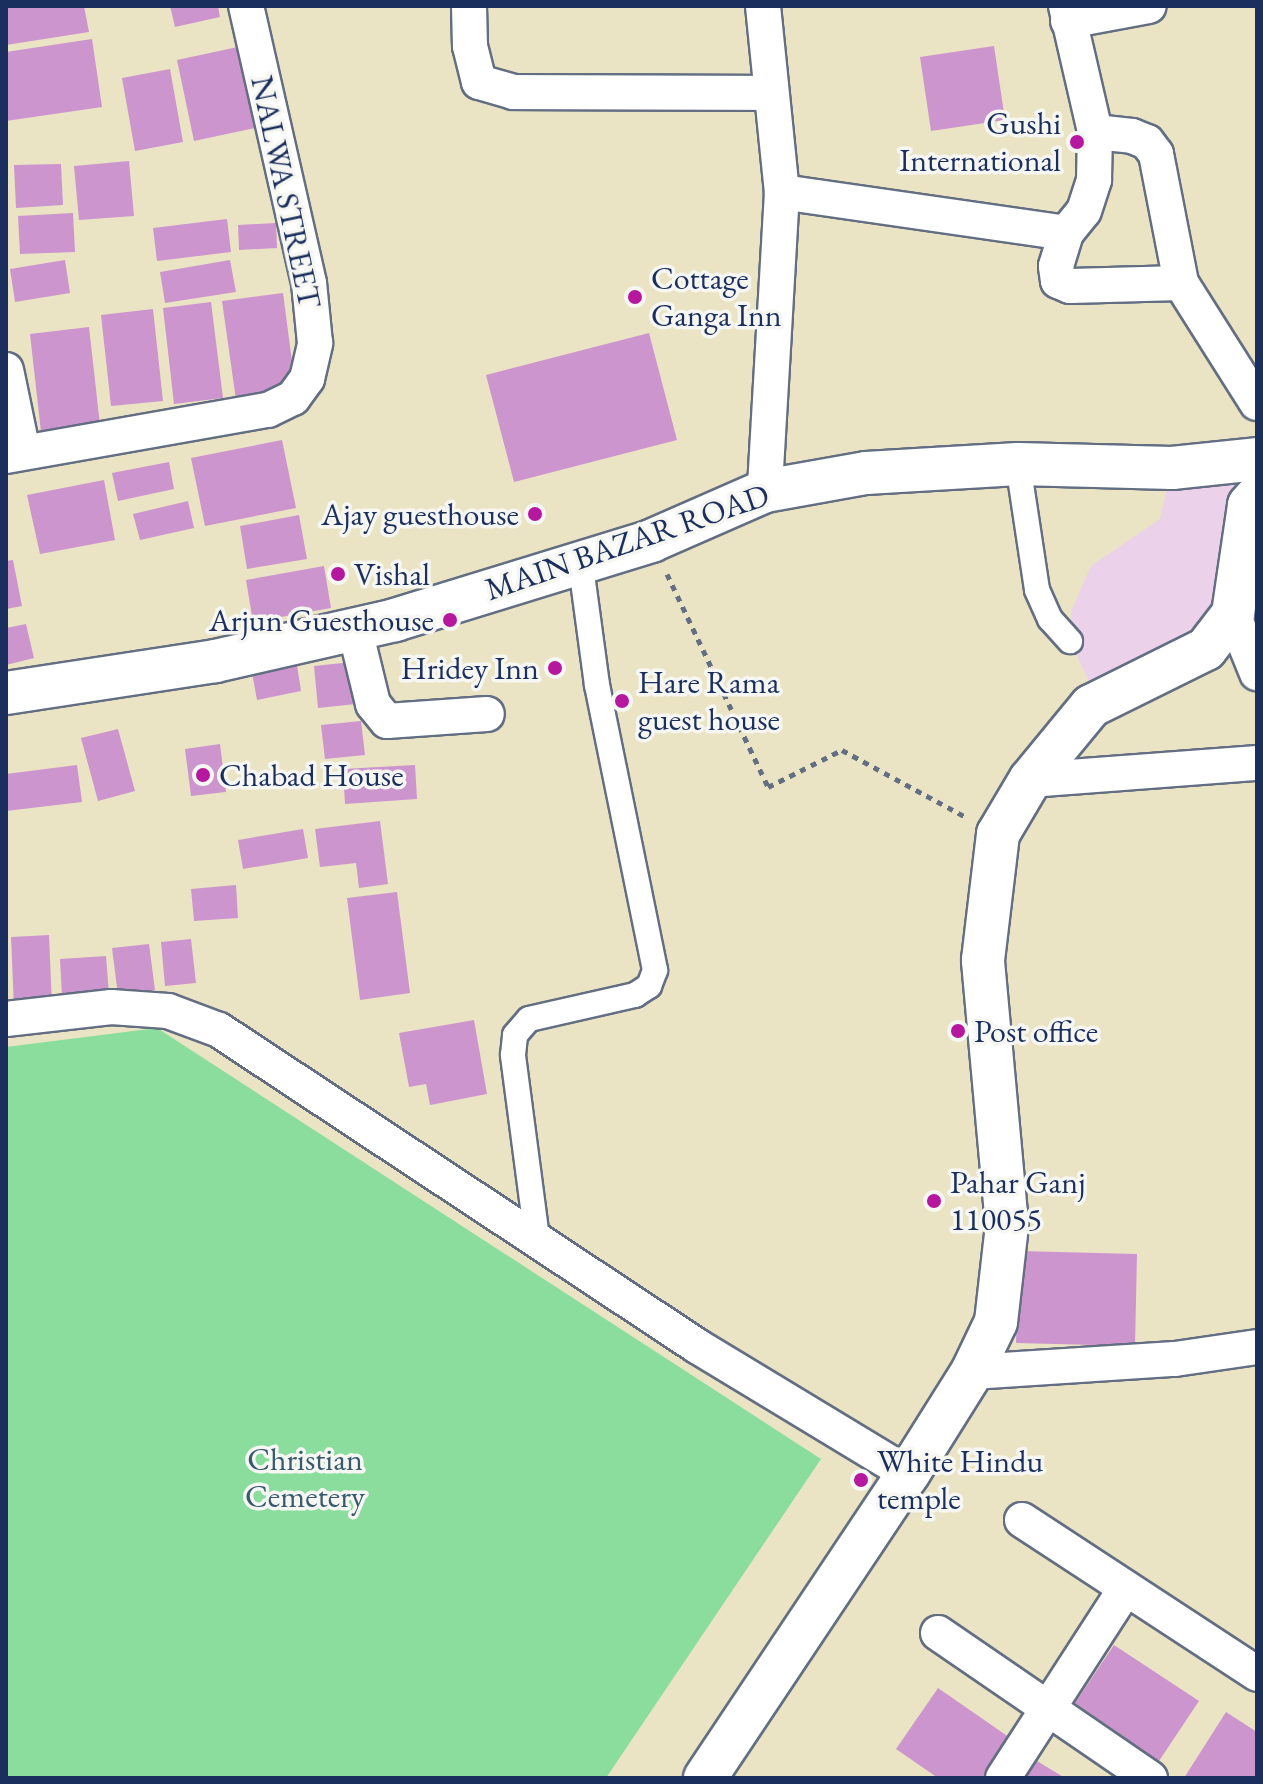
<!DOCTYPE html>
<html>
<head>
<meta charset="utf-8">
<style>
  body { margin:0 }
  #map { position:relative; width:1263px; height:1784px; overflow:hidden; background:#eae4c4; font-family:"EB Garamond",serif }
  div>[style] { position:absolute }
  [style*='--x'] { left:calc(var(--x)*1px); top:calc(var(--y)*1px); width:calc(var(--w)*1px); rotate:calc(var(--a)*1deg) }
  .built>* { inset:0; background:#ecd1ea }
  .green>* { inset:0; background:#8add9d }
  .building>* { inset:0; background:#cc95ce }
  .path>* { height:5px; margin-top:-2.5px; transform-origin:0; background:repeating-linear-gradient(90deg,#636e82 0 6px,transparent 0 12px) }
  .roads { filter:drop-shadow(2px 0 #636e82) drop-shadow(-2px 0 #636e82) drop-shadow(0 2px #636e82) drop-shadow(0 -2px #636e82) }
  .pedestrian>* { height:24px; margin:-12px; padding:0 12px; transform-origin:12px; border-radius:12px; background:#fff }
  .minor>* { height:34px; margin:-17px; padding:0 17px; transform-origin:17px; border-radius:17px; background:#fff }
  .tertiary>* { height:42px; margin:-21px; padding:0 21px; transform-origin:21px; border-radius:21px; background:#fff }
  .dots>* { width:22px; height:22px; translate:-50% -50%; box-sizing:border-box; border:4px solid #f6f6f2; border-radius:50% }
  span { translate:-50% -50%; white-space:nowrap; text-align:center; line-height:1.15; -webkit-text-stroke:7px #f6f6f2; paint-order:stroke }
  .poi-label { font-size:32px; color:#1b2f5e }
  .right { translate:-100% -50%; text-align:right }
  .left { translate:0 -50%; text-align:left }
  .street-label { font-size:32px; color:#1b2f5e }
  .park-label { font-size:32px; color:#375a6e }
  .frame { position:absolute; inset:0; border:8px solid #1b2f5e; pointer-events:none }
</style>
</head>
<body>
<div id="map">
  <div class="built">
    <div style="clip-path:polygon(1257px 459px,1233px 614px,1091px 706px,1089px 682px,1070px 641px,1072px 609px,1091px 566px,1160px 519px,1172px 468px)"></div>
  </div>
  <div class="green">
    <div style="clip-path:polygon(157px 1028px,821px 1459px,606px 1778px,6px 1778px,6px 1047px)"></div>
  </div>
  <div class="building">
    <div style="clip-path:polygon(84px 6px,89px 32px,6px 45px,6px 7px)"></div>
    <div style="clip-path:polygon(170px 6px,218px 6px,220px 17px,175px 27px)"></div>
    <div style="clip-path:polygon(92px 39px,102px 107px,6px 121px,6px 52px)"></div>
    <div style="clip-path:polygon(247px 45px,264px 126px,194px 141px,177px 60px)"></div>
    <div style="clip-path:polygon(994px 46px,1005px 120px,931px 131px,920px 57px)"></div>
    <div style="clip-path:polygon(170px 69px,183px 142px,135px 151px,122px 78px)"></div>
    <div style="clip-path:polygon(129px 161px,134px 216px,79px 220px,74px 166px)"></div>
    <div style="clip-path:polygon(61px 164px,63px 205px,16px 208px,14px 165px)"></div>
    <div style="clip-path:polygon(73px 213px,75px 252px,20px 254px,18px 216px)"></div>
    <div style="clip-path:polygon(227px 219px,231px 252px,157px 261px,153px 228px)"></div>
    <div style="clip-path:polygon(276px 223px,277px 248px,239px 250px,238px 225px)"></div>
    <div style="clip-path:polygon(65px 260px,70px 293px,15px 302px,10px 269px)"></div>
    <div style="clip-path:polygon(230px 260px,236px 292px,165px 303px,160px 272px)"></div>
    <div style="clip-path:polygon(283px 293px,296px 392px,236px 400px,222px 301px)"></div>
    <div style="clip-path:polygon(211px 302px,223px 398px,174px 404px,163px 308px)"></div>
    <div style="clip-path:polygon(153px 309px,163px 401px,111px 406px,101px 315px)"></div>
    <div style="clip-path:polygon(89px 327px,100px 425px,41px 432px,30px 334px)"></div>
    <div style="clip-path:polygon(649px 333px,677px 440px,514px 482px,486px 375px)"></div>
    <div style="clip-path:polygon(282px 440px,296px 508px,205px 526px,191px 458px)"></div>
    <div style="clip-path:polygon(169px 462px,174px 489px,118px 501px,112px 473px)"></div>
    <div style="clip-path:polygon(104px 480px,115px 540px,40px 554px,27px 495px)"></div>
    <div style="clip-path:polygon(188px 501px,194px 528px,140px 540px,133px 514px)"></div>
    <div style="clip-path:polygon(299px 515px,307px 559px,247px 569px,240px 526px)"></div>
    <div style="clip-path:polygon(13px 560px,22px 606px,6px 609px,6px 561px)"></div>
    <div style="clip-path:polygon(324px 566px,331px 608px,253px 622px,246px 580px)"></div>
    <div style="clip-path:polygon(26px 624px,34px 658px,6px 665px,6px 628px)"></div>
    <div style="clip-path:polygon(296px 659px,301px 691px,257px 700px,251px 667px)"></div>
    <div style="clip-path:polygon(352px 662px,356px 704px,318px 708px,314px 666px)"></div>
    <div style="clip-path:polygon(361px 721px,365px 755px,325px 759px,321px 725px)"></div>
    <div style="clip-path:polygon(118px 729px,135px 791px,98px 801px,81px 738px)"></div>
    <div style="clip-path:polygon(220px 744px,226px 792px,191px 796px,185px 749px)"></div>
    <div style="clip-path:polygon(77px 765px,82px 802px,6px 811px,6px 774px)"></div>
    <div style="clip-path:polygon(415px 765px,417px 799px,345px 804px,343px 769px)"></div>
    <div style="clip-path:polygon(380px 821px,388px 884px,359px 888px,356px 863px,320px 867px,315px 829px)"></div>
    <div style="clip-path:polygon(303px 829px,308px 858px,243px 869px,238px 840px)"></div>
    <div style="clip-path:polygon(236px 885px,238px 918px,194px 921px,191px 889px)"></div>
    <div style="clip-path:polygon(397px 892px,410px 993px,360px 1000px,347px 898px)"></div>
    <div style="clip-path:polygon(49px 935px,52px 1005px,14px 1007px,11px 937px)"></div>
    <div style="clip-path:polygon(191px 939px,196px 983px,165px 986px,161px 942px)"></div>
    <div style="clip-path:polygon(149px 944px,155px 990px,118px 995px,112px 948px)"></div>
    <div style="clip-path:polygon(106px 956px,109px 994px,62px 997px,60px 959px)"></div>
    <div style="clip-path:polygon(474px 1020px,487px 1094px,430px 1105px,426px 1084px,409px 1087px,399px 1033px)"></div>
    <div style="clip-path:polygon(1019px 1251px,1137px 1254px,1135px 1346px,1016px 1343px)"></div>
    <div style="clip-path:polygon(1114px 1645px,1199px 1701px,1159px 1761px,1075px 1703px)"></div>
    <div style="clip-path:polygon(938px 1688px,1016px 1742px,991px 1778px,938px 1778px,896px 1749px)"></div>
    <div style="clip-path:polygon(1226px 1712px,1257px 1732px,1257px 1778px,1184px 1778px)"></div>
    <div style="clip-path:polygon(1032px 1758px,1065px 1778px,1020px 1778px)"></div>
  </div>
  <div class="path">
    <div style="--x:667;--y:574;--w:236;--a:64.6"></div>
    <div style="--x:768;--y:787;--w:83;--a:-26.6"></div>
    <div style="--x:842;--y:750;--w:139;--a:28.4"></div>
  </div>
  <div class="roads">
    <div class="pedestrian">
      <div style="--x:1018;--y:464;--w:127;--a:81.4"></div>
      <div style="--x:1037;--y:590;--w:32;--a:66"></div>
      <div style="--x:1050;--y:619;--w:30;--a:48"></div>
      <div style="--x:537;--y:1238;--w:185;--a:-97.5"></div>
      <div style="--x:513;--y:1055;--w:20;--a:-84"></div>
      <div style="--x:515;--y:1035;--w:21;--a:-49"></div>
      <div style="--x:529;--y:1019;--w:109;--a:-12.8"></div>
      <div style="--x:635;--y:995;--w:17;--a:-33"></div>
      <div style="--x:649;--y:986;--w:17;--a:-69"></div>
      <div style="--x:655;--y:970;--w:291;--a:-101.5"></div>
      <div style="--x:597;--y:685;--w:126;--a:-97.7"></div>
    </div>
    <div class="minor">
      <div style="--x:469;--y:6;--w:40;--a:88.6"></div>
      <div style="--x:470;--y:46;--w:37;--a:76"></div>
      <div style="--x:479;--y:82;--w:35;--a:16"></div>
      <div style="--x:513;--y:92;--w:258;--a:0.2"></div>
      <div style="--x:763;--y:6;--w:187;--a:84.2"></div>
      <div style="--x:782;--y:192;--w:299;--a:93.3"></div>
      <div style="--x:1066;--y:6;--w:129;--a:77"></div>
      <div style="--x:1068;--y:21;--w:82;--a:-10.5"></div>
      <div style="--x:782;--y:192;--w:287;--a:8.2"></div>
      <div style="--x:1181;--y:283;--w:111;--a:178.5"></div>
      <div style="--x:1070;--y:286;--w:13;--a:-157"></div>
      <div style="--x:1058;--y:281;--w:15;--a:-98"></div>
      <div style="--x:1056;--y:266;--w:34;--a:-73"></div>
      <div style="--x:1066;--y:233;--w:28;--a:-51"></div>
      <div style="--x:1084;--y:211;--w:33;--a:-72"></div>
      <div style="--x:1094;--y:180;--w:48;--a:-88.8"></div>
      <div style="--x:1095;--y:132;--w:37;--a:6"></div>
      <div style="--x:1132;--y:136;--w:16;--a:22"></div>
      <div style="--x:1147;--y:142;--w:15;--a:53"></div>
      <div style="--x:1156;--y:154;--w:131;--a:79"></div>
      <div style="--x:1181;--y:283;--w:142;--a:57.7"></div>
      <div style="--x:6;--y:370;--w:84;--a:78.3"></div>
      <div style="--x:6;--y:456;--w:266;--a:-10"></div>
      <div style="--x:268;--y:410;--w:28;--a:-26"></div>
      <div style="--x:293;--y:398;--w:24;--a:-54"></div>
      <div style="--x:307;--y:379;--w:37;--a:-77"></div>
      <div style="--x:315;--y:343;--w:60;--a:-95.7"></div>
      <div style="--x:309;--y:283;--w:284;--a:-102.8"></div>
      <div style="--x:1233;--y:614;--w:64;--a:67.9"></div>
      <div style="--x:355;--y:630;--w:76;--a:76.3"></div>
      <div style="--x:373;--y:704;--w:22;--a:51"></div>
      <div style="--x:387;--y:721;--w:100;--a:-4"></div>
      <div style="--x:1030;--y:780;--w:228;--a:-4.3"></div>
      <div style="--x:6;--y:1019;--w:106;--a:-6.5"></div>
      <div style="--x:111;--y:1007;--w:57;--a:4"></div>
      <div style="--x:168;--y:1011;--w:54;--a:20.4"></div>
      <div style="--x:219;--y:1030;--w:573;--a:33.47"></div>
      <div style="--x:697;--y:1346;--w:247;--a:31.2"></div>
      <div style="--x:972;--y:1372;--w:203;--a:-3.7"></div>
      <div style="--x:1175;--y:1359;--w:83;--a:-8.3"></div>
      <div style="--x:1022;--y:1520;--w:281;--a:33.2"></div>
      <div style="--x:938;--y:1633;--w:257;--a:34.4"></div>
      <div style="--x:1003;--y:1778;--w:226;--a:-57.1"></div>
    </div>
    <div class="tertiary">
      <div style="--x:6;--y:693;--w:211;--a:-8.7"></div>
      <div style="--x:215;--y:661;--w:185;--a:-12.8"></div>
      <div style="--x:395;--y:620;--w:268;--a:-17.1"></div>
      <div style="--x:651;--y:541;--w:124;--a:-23.7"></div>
      <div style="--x:765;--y:491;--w:103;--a:-10.1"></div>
      <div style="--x:866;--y:473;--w:152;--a:-3.4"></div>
      <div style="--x:1018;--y:464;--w:154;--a:1.5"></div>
      <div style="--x:1172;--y:468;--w:85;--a:-6"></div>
      <div style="--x:705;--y:1778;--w:366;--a:-56.3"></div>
      <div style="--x:908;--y:1474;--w:120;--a:-57.9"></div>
      <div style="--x:972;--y:1372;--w:55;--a:-64.4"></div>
      <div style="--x:996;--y:1322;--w:98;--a:-83.5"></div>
      <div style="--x:1007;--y:1225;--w:266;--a:-95.2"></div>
      <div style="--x:983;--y:960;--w:127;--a:-83.2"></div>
      <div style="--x:998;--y:834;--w:63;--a:-59.3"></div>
      <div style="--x:1030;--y:780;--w:96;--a:-50.5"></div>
      <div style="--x:1091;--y:706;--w:128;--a:-26.4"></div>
      <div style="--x:1206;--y:649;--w:44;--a:-52.4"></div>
      <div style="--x:1233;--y:614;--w:110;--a:-81.6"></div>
      <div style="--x:1249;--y:505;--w:12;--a:-48"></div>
    </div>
  </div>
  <div class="dots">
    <div style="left:1077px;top:142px;background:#b5179e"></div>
    <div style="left:635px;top:297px;background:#b5179e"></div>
    <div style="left:535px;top:514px;background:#b5179e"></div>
    <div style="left:338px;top:574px;background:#b5179e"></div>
    <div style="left:450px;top:620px;background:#b5179e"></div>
    <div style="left:555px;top:668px;background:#b5179e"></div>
    <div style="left:622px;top:701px;background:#b5179e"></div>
    <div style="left:203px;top:775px;background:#b5179e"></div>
    <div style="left:958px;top:1031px;background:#b5179e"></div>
    <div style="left:934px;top:1201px;background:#b5179e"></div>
    <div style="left:861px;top:1480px;background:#b5179e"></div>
  </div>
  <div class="poi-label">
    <span class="right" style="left:1061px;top:142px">Gushi<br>International</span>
    <span class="left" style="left:651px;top:297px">Cottage<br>Ganga Inn</span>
    <span class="right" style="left:519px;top:514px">Ajay guesthouse</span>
    <span class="left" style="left:354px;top:574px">Vishal</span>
    <span class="right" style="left:434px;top:620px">Arjun Guesthouse</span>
    <span class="right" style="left:539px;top:668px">Hridey Inn</span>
    <span class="left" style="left:638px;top:701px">Hare Rama<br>guest house</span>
    <span class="left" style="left:219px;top:775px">Chabad House</span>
    <span class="left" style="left:974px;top:1031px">Post office</span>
    <span class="left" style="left:950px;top:1201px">Pahar Ganj<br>110055</span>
    <span class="left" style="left:877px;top:1480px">White Hindu<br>temple</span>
  </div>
  <div class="street-label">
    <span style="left:286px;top:192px;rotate:78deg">NALWA STREET</span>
    <span style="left:627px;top:542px;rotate:-19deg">MAIN BAZAR ROAD</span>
  </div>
  <div class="park-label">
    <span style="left:305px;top:1478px">Christian<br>Cemetery</span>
  </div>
  <div class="frame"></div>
</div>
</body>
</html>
